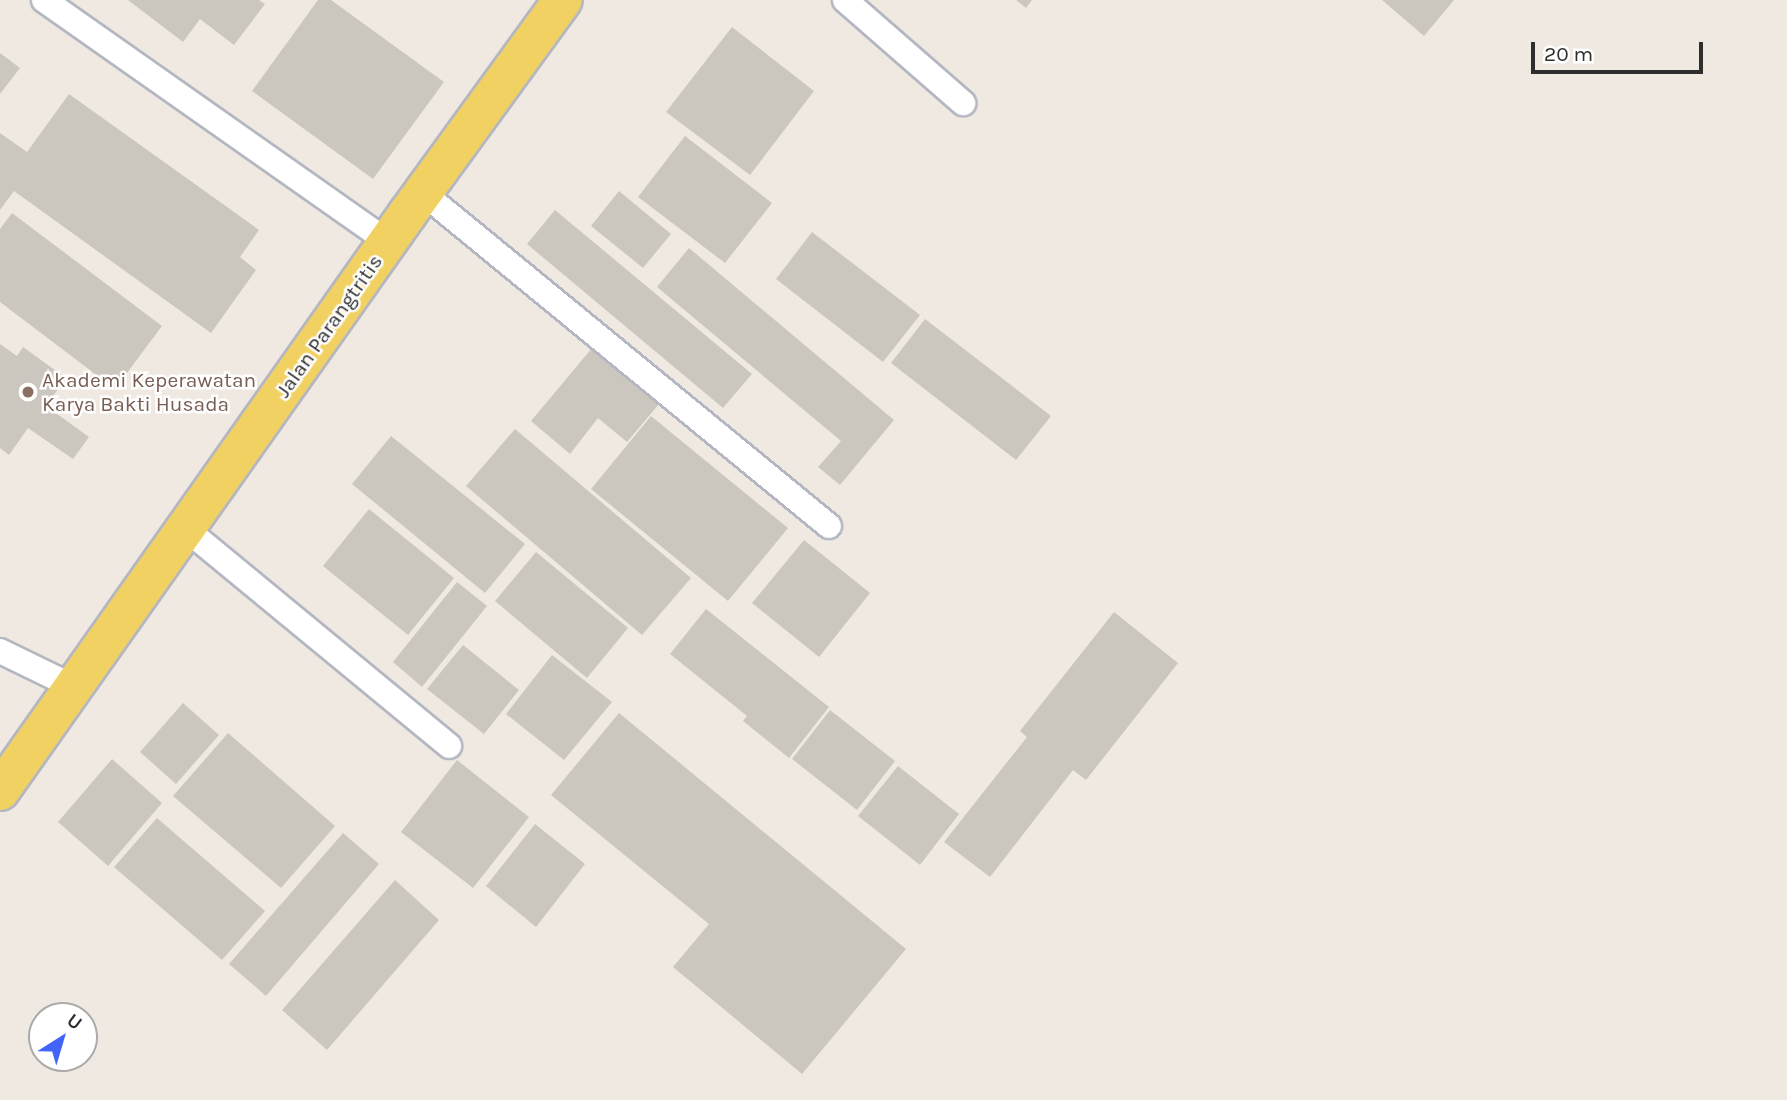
<!DOCTYPE html>
<html>
<head>
<meta charset="utf-8">
<style>
  body { margin:0 }
  #map { position:relative; width:1787px; height:1100px; overflow:hidden; background:#efe9e1; font-family:Karla,sans-serif }
  div>[style] { position:absolute }
  [style*='--x'] { left:calc(var(--x)*1px); top:calc(var(--y)*1px); width:calc(var(--w)*1px); rotate:calc(var(--a)*1deg) }
  .building>* { inset:0; background:#cbc7bf }
  .roads { filter:drop-shadow(2px 0 #b4b7c1) drop-shadow(-2px 0 #b4b7c1) drop-shadow(0 2px #b4b7c1) drop-shadow(0 -2px #b4b7c1) }
  .lane>* { height:24px; margin:-12px; padding:0 12px; transform-origin:12px; border-radius:12px; background:#fff }
  .primary>* { height:38px; margin:-19px; padding:0 19px; transform-origin:19px; border-radius:19px; background:#f2d163 }
  .dots>* { width:19px; height:19px; translate:-50% -50%; box-sizing:border-box; border:4px solid #fff; border-radius:50% }
  span { translate:-50% -50%; white-space:nowrap; text-align:center; line-height:1.15; -webkit-text-stroke:5px #fff; paint-order:stroke }
  .street-label { font-size:21px; color:#2e2e2e }
  .education-label { font-size:21px; color:#785e54 }
  .left { translate:0 -50%; text-align:left }
  .north { position:absolute; left:28px; top:1002px; width:70px; height:70px; box-sizing:border-box; background:#fff; border:2px solid #ababab; border-radius:50%; rotate:37deg; font-size:19px; font-weight:700; line-height:28px; text-align:center; color:#2e2e2e }
  .north::after { content:''; display:block; margin:auto; width:24px; height:32px; background:#4264fb; clip-path:polygon(50% 0,100% 100%,50% 72%,0 100%) }
  .scale { position:absolute; left:1531px; top:42px; width:172px; height:32px; box-sizing:border-box; border:4px solid #2e2e2e; border-top:0; padding-left:9px; font-size:21px; line-height:24px; white-space:nowrap; color:#2e2e2e; -webkit-text-stroke:5px #fff; paint-order:stroke }
</style>
</head>
<body>
<div id="map">
  <div class="building">
    <div style="clip-path:polygon(128px 0,259px 0,265px 4px,234px 45px,200px 19px,183px 42px)"></div>
    <div style="clip-path:polygon(318px 0,331px 0,444px 82px,373px 179px,252px 91px)"></div>
    <div style="clip-path:polygon(1016px 0,1032px 0,1026px 8px)"></div>
    <div style="clip-path:polygon(1382px 0,1454px 0,1424px 36px)"></div>
    <div style="clip-path:polygon(732px 27px,814px 91px,750px 175px,666px 112px)"></div>
    <div style="clip-path:polygon(0 53px,20px 68px,0 94px)"></div>
    <div style="clip-path:polygon(69px 94px,259px 230px,240px 257px,256px 270px,211px 333px,14px 191px,0 210px,0 133px,27px 152px)"></div>
    <div style="clip-path:polygon(685px 136px,772px 203px,725px 263px,638px 197px)"></div>
    <div style="clip-path:polygon(619px 191px,671px 234px,643px 268px,591px 226px)"></div>
    <div style="clip-path:polygon(555px 210px,752px 374px,723px 408px,527px 244px)"></div>
    <div style="clip-path:polygon(12px 213px,162px 326px,115px 389px,0 302px,0 229px)"></div>
    <div style="clip-path:polygon(812px 232px,920px 315px,883px 362px,776px 279px)"></div>
    <div style="clip-path:polygon(689px 248px,894px 420px,840px 485px,818px 467px,841px 441px,657px 287px)"></div>
    <div style="clip-path:polygon(925px 319px,1051px 416px,1016px 460px,891px 363px)"></div>
    <div style="clip-path:polygon(0 344px,17px 356px,23px 347px,66px 378px,46px 406px,89px 437px,73px 459px,28px 428px,9px 455px,0 448px)"></div>
    <div style="clip-path:polygon(592px 348px,659px 404px,627px 442px,598px 418px,570px 454px,531px 421px)"></div>
    <div style="clip-path:polygon(651px 416px,788px 528px,728px 601px,591px 489px)"></div>
    <div style="clip-path:polygon(515px 429px,691px 578px,642px 635px,466px 486px)"></div>
    <div style="clip-path:polygon(391px 436px,525px 544px,485px 593px,352px 484px)"></div>
    <div style="clip-path:polygon(369px 509px,454px 578px,408px 635px,323px 566px)"></div>
    <div style="clip-path:polygon(804px 540px,870px 593px,819px 657px,752px 603px)"></div>
    <div style="clip-path:polygon(536px 552px,628px 628px,587px 678px,495px 601px)"></div>
    <div style="clip-path:polygon(457px 582px,487px 606px,422px 687px,393px 662px)"></div>
    <div style="clip-path:polygon(706px 609px,829px 707px,789px 758px,743px 721px,747px 716px,670px 654px)"></div>
    <div style="clip-path:polygon(1114px 612px,1178px 663px,1086px 780px,1073px 770px,990px 877px,944px 842px,1027px 737px,1020px 731px)"></div>
    <div style="clip-path:polygon(463px 645px,519px 690px,484px 734px,427px 689px)"></div>
    <div style="clip-path:polygon(552px 655px,612px 702px,564px 760px,506px 714px)"></div>
    <div style="clip-path:polygon(183px 703px,219px 735px,176px 784px,140px 752px)"></div>
    <div style="clip-path:polygon(830px 710px,895px 761px,857px 810px,792px 759px)"></div>
    <div style="clip-path:polygon(619px 713px,906px 949px,802px 1074px,673px 967px,709px 924px,551px 795px)"></div>
    <div style="clip-path:polygon(228px 733px,335px 826px,281px 888px,173px 796px)"></div>
    <div style="clip-path:polygon(112px 759px,162px 803px,108px 866px,58px 822px)"></div>
    <div style="clip-path:polygon(457px 760px,529px 817px,473px 888px,401px 832px)"></div>
    <div style="clip-path:polygon(898px 766px,959px 814px,920px 865px,858px 816px)"></div>
    <div style="clip-path:polygon(157px 818px,265px 911px,222px 960px,114px 867px)"></div>
    <div style="clip-path:polygon(535px 824px,585px 864px,536px 927px,486px 886px)"></div>
    <div style="clip-path:polygon(343px 833px,379px 864px,266px 996px,229px 964px)"></div>
    <div style="clip-path:polygon(395px 880px,439px 920px,327px 1050px,282px 1010px)"></div>
  </div>
  <div class="roads">
    <div class="lane">
      <div style="--x:44;--y:0;--w:421;--a:35.1"></div>
      <div style="--x:845;--y:0;--w:157;--a:41.1"></div>
      <div style="--x:423;--y:193;--w:525;--a:39.36"></div>
      <div style="--x:186;--y:529;--w:341;--a:39.5"></div>
      <div style="--x:0;--y:651;--w:80;--a:25.9"></div>
    </div>
    <div class="primary">
      <div style="--x:0;--y:791;--w:707;--a:-54.78"></div>
      <div style="--x:408;--y:213;--w:263;--a:-54"></div>
    </div>
  </div>
  <div class="dots">
    <div style="left:28px;top:392px;background:#8d6e63"></div>
  </div>
  <div class="street-label">
    <span style="left:329px;top:326px;rotate:-55deg">Jalan Parangtritis</span>
  </div>
  <div class="education-label">
    <span class="left" style="left:42px;top:392px">Akademi Keperawatan<br>Karya Bakti Husada</span>
  </div>
  <div class="north">U</div>
  <div class="scale">20 m</div>
</div>
</body>
</html>
